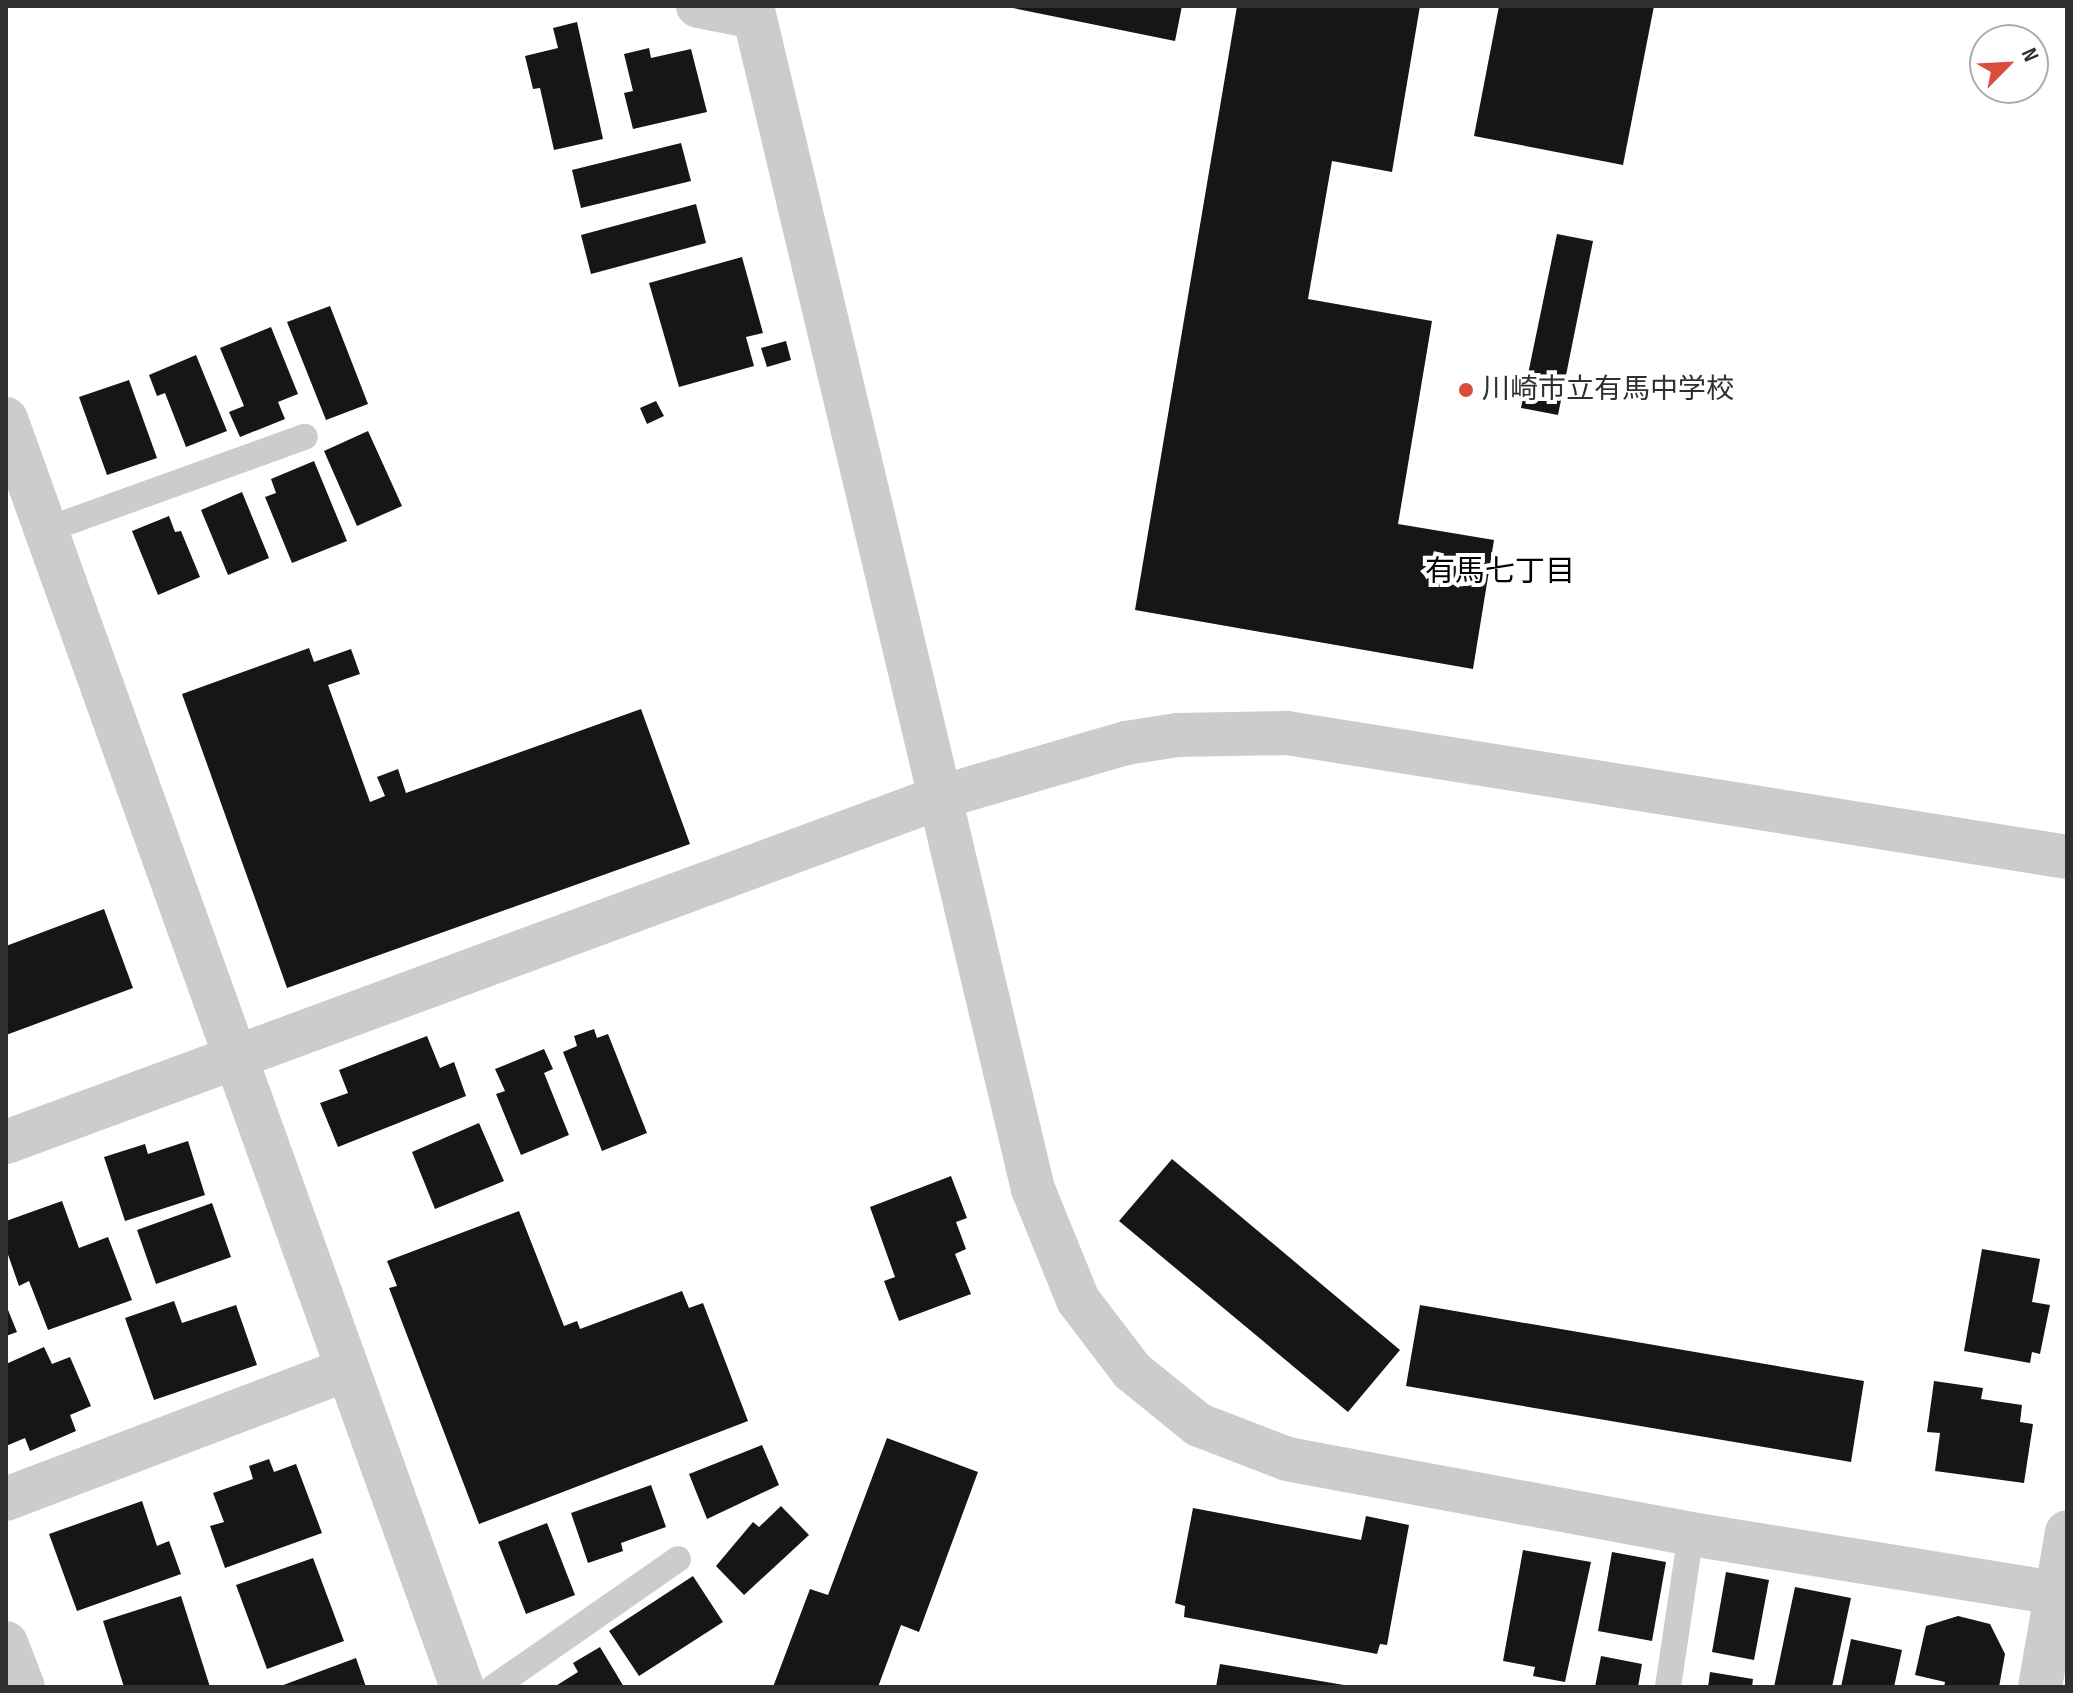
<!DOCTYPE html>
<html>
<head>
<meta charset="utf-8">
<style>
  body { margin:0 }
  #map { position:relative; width:2073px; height:1693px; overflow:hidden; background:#fff; font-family:"Sofia Sans Condensed","Noto Sans JP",sans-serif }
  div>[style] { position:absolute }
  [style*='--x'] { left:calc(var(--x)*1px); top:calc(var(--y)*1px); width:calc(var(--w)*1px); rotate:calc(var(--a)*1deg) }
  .building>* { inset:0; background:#161616 }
  .service>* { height:26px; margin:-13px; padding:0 13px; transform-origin:13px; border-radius:13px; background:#ccc }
  .minor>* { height:44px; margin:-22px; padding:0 22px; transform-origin:22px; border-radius:22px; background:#ccc }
  .tertiary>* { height:44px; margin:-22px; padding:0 22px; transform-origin:22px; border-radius:22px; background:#ccc }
  .dots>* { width:22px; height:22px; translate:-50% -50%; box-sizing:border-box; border:4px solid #fff; border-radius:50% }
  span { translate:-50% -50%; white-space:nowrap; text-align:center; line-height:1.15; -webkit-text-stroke:8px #fff; paint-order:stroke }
  .poi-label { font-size:28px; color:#2f2f2f }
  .left { translate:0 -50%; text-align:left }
  .neighbourhood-label { font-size:30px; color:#000 }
  .frame { position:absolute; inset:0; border:8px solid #2f2f2f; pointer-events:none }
  .north { position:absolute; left:1969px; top:24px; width:80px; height:80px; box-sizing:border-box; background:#fff; border:2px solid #acacac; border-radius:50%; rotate:66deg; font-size:22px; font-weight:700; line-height:32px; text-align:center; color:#2f2f2f }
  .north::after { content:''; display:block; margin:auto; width:28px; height:36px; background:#d94d3d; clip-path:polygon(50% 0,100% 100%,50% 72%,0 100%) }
</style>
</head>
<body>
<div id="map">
  <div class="building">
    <div style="clip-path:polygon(1003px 6px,1182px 6px,1175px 41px)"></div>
    <div style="clip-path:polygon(1237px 6px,1420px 6px,1392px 172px,1332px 161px,1308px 299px,1432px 321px,1398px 524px,1494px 540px,1473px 669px,1135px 610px)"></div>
    <div style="clip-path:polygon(1499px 6px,1654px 6px,1623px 165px,1474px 136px)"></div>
    <div style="clip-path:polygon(577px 22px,603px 139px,554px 150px,540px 88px,533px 89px,525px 56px,558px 48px,553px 28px)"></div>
    <div style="clip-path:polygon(649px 48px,651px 58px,691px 49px,707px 112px,633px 129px,624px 93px,633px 91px,624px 54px)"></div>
    <div style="clip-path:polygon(681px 143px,691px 181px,581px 208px,572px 170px)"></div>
    <div style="clip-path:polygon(696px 204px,706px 243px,591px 274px,581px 235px)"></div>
    <div style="clip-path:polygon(1557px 234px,1593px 241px,1558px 415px,1521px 408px)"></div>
    <div style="clip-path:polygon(742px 257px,763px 333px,746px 337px,754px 366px,679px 387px,649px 283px)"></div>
    <div style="clip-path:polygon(330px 306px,368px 404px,326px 420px,287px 322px)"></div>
    <div style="clip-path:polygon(271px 327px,298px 394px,278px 402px,285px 419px,240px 437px,229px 412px,244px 406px,220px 348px)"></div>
    <div style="clip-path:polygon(786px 341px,791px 360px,767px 367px,761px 348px)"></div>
    <div style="clip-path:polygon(196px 355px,227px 431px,186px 447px,165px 393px,157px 396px,149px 375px)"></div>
    <div style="clip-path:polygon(129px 380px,157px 458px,107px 475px,79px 397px)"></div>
    <div style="clip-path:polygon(656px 401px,664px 416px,647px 424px,640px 408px)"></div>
    <div style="clip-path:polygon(368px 431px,402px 506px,357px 526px,324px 451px)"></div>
    <div style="clip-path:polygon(314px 461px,347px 541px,292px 563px,265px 497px,276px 493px,271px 479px)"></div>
    <div style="clip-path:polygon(242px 492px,269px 558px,228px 575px,201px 510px)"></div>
    <div style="clip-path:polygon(169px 516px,175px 532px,181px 531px,200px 577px,158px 595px,132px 531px)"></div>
    <div style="clip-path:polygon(309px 648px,314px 662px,351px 649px,360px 674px,328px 685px,370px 802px,385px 796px,377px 777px,398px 769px,406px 793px,641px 709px,690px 844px,287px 988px,182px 694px)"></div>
    <div style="clip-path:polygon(104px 909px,133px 988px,6px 1035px,6px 946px)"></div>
    <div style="clip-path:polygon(594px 1029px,597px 1038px,608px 1034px,647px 1133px,602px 1151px,563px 1052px,577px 1046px,574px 1036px)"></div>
    <div style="clip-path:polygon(427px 1036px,440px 1068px,454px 1062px,466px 1096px,338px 1147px,320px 1103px,348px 1093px,339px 1070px)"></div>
    <div style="clip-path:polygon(544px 1049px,553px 1069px,544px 1073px,569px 1135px,521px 1155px,496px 1094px,505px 1091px,495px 1069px)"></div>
    <div style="clip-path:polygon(479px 1123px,504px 1181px,435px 1209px,412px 1152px)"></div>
    <div style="clip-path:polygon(188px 1141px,205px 1195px,125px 1221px,104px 1157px,145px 1144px,148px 1154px)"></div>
    <div style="clip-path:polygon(1172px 1159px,1400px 1350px,1348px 1412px,1119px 1221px)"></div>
    <div style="clip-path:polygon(951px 1176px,967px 1218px,956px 1222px,966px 1249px,955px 1254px,971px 1294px,899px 1321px,884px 1281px,895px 1277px,870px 1207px)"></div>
    <div style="clip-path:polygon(62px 1201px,79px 1248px,108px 1237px,132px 1300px,48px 1330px,29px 1281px,19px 1286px,6px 1249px,6px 1221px)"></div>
    <div style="clip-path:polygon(212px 1203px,231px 1257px,156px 1284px,137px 1230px)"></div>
    <div style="clip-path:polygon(519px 1211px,564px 1326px,577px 1321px,580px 1329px,682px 1291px,689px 1308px,703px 1303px,748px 1421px,479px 1524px,389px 1288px,397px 1286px,387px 1261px)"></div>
    <div style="clip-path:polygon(1982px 1249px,2040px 1259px,2032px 1302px,2050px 1305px,2040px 1354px,2032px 1352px,2030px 1363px,1964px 1351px)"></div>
    <div style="clip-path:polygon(174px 1301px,182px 1323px,236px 1305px,257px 1365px,154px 1400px,125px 1318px)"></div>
    <div style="clip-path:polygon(6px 1305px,17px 1332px,6px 1336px)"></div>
    <div style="clip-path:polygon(1420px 1305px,1864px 1381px,1851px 1462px,1406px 1386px)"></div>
    <div style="clip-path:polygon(44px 1347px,52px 1364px,70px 1357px,91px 1406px,70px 1415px,76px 1431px,30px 1451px,25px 1438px,6px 1446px,6px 1364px)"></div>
    <div style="clip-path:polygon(1934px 1381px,1983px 1388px,1981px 1399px,2022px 1405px,2020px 1422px,2033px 1424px,2024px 1483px,1935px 1471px,1940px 1433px,1927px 1432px)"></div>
    <div style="clip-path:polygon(887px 1438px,978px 1472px,919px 1632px,901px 1625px,878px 1687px,773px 1687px,810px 1589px,828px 1595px)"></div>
    <div style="clip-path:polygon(762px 1445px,779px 1485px,707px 1519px,689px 1474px)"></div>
    <div style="clip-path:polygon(269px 1459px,274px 1472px,296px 1464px,322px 1533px,225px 1568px,210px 1526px,224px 1522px,213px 1493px,253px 1479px,249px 1466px)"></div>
    <div style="clip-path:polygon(651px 1485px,666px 1527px,621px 1543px,623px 1551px,588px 1563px,571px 1513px)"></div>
    <div style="clip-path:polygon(142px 1501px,157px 1546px,169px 1541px,181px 1574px,77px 1611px,49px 1534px)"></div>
    <div style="clip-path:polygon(781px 1506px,809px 1535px,744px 1595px,716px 1566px,753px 1522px,759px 1527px)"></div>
    <div style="clip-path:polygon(1193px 1508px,1361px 1540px,1366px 1516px,1409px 1525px,1387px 1645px,1380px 1644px,1377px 1654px,1184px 1617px,1185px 1606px,1175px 1603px)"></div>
    <div style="clip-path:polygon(547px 1523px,575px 1595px,526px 1614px,498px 1542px)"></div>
    <div style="clip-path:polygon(1523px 1550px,1591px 1562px,1565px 1682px,1533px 1676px,1535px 1667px,1503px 1661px)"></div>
    <div style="clip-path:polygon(1612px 1552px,1666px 1562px,1652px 1641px,1598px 1631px)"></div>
    <div style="clip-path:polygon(313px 1558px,344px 1641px,267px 1669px,236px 1585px)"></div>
    <div style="clip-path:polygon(1726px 1572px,1769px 1580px,1754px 1660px,1712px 1652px)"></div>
    <div style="clip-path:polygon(693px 1576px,723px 1622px,639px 1676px,609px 1631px)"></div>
    <div style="clip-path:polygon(1795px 1587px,1851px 1598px,1832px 1687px,1774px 1687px)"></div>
    <div style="clip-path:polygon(181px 1596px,210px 1687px,124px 1687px,103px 1621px)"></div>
    <div style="clip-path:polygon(1958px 1616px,1990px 1624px,2005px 1654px,1999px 1687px,1944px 1687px,1945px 1682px,1915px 1675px,1926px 1626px)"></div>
    <div style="clip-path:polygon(1851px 1639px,1902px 1650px,1894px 1687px,1841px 1687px)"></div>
    <div style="clip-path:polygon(600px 1647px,624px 1687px,554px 1687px,578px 1672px,573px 1663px)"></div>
    <div style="clip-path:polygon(1601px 1656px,1642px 1664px,1638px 1687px,1595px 1687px)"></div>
    <div style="clip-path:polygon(356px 1658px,366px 1687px,278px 1687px)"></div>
    <div style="clip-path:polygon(1220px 1664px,1344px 1685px,1343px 1687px,1216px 1687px)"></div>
    <div style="clip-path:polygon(1710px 1672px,1753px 1679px,1752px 1687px,1708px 1687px)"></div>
  </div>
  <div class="service">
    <div style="--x:46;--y:530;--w:275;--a:-19.8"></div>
    <div style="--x:494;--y:1687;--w:224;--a:-34.8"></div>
    <div style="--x:1668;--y:1687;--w:155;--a:-81.5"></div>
  </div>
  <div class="minor">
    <div style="--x:698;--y:6;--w:53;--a:10.9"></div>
    <div style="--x:752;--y:6;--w:1216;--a:76.64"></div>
    <div style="--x:1033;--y:1189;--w:120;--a:67.9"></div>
    <div style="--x:1078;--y:1300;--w:89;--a:52.7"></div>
    <div style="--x:1132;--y:1371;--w:86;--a:38.9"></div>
    <div style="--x:1199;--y:1425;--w:94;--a:21.1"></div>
    <div style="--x:1287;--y:1459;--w:411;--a:10.5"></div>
    <div style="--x:1691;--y:1534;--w:381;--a:9.2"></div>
    <div style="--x:6;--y:1142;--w:997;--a:-20.25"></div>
    <div style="--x:941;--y:797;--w:193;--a:-16.3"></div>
    <div style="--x:1126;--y:743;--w:52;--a:-8.9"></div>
    <div style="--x:1177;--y:735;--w:110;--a:-1"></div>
    <div style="--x:1287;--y:733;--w:790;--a:9.03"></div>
    <div style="--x:6;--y:1499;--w:364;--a:-20.8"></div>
    <div style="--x:6;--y:1643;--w:47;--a:68.9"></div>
    <div style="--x:2040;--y:1687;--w:157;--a:-80.1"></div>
  </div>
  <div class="tertiary">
    <div style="--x:6;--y:419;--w:1348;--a:70.22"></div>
  </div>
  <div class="dots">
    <div style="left:1466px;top:390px;background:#d94d3d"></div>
  </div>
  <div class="poi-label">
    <span class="left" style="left:1482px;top:390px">川崎市立有馬中学校</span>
  </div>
  <div class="neighbourhood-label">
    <span style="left:1500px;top:572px">有馬七丁目</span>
  </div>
  <div class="frame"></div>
  <div class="north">N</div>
</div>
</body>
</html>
